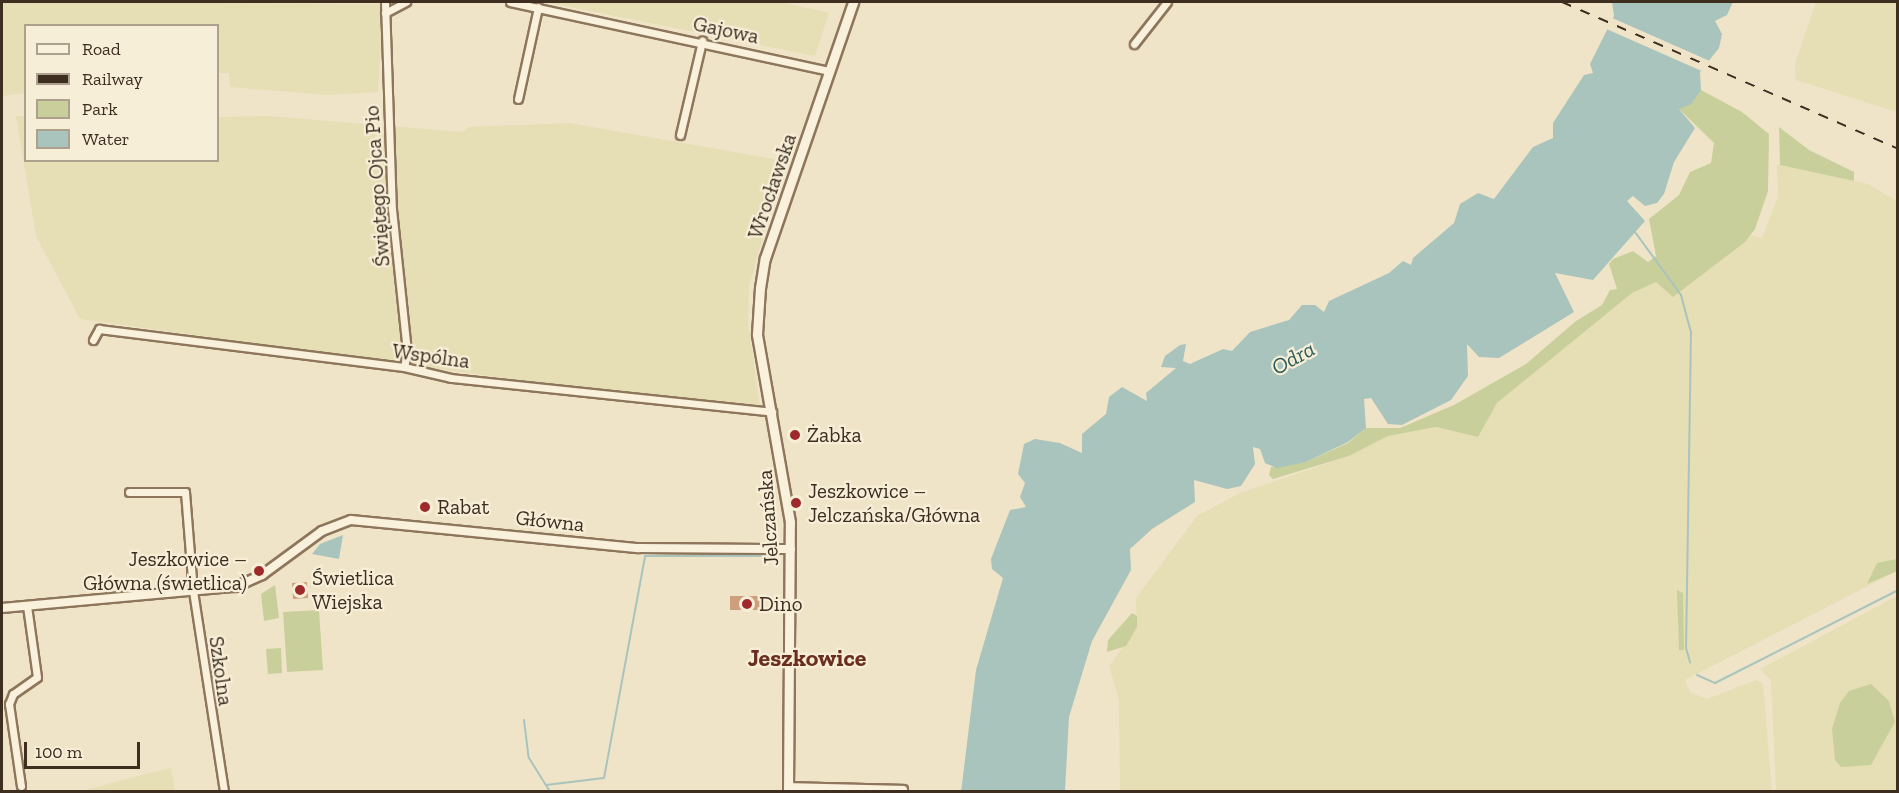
<!DOCTYPE html>
<html>
<head>
<meta charset="utf-8">
<style>
  body { margin:0 }
  #map { position:relative; width:1899px; height:793px; overflow:hidden; background:#f0e4c8; font-family:"Zilla Slab",serif }
  div>[style] { position:absolute }
  [style*='--x'] { left:calc(var(--x)*1px); top:calc(var(--y)*1px); width:calc(var(--w)*1px); rotate:calc(var(--a)*1deg) }
  .farmland>* { inset:0; background:#e6deb5 }
  .green>* { inset:0; background:#c9cf9b }
  .water>* { inset:0; background:#a9c4bc }
  .pier>* { inset:0; background:#f0e4c8 }
  .stream>* { height:2px; margin:-1px; padding:0 1px; transform-origin:1px; border-radius:1px; background:#a9c4bc }
  .building>* { inset:0; background:#cf9f7d }
  .roads { filter:drop-shadow(2px 0 #8d765c) drop-shadow(-2px 0 #8d765c) drop-shadow(0 2px #8d765c) drop-shadow(0 -2px #8d765c) }
  .minor>* { height:7px; margin:-3.5px; padding:0 3.5px; transform-origin:3.5px; border-radius:3.5px; background:#faf1dc }
  .tertiary>* { height:8px; margin:-4px; padding:0 4px; transform-origin:4px; border-radius:4px; background:#faf1dc }
  .secondary>* { height:9px; margin:-4.5px; padding:0 4.5px; transform-origin:4.5px; border-radius:4.5px; background:#faf1dc }
  .rail>* { height:2px; margin-top:-1px; transform-origin:0; background:repeating-linear-gradient(90deg,#3d2e20 0 10px,transparent 0 20px) }
  .dots>* { width:16px; height:16px; translate:-50% -50%; box-sizing:border-box; border:3px solid #f7eed8; border-radius:50% }
  span { translate:-50% -50%; white-space:nowrap; text-align:center; line-height:1.15; -webkit-text-stroke:4.5px #f7eed8; paint-order:stroke }
  .street-label { font-size:21px; color:#3d2e20 }
  .poi-label { font-size:21px; color:#3d2e20 }
  .left { translate:0 -50%; text-align:left }
  .right { translate:-100% -50%; text-align:right }
  .water-label { font-size:22px; color:#2f5d5a; font-style:italic }
  .quarter-label { font-size:24px; color:#6b2e1e; font-weight:700 }
  .frame { position:absolute; inset:0; border:3px solid #3d2e20; pointer-events:none }
  .legend { position:absolute; left:24px; top:24px; width:195px; height:138px; box-sizing:border-box; background:#f7eed8; border:2px solid #ada18e; margin:0; padding:8px 10px; list-style:none; font-size:18px; color:#3d2e20 }
  .legend li { display:flex; align-items:center; gap:12px; height:30px }
  .legend b { width:30px; border:2px solid #ada18e }
  .scale { position:absolute; left:24px; top:742px; width:116px; height:27px; box-sizing:border-box; border:3px solid #3d2e20; border-top:0; padding-left:8px; font-size:18px; line-height:21px; white-space:nowrap; color:#3d2e20; -webkit-text-stroke:4px #f7eed8; paint-order:stroke }
</style>
</head>
<body>
<div id="map">
  <div class="farmland">
    <div style="clip-path:polygon(2px 2px,383px 4px,378px 92px,327px 95px,230px 87px,229px 73px,218px 73px,218px 26px,26px 26px,25px 93px,2px 96px)"></div>
    <div style="clip-path:polygon(545px 2px,781px 2px,829px 13px,815px 56px)"></div>
    <div style="clip-path:polygon(1816px 2px,1897px 2px,1897px 112px,1796px 80px,1795px 63px)"></div>
    <div style="clip-path:polygon(16px 116px,25px 116px,26px 160px,218px 160px,218px 117px,268px 116px,463px 132px,469px 127px,569px 123px,785px 161px,749px 286px,748px 323px,760px 407px,526px 381px,80px 319px,36px 236px)"></div>
    <div style="clip-path:polygon(1777px 164px,1868px 184px,1897px 201px,1897px 571px,1685px 680px,1690px 692px,1707px 699px,1756px 680px,1763px 684px,1772px 791px,1120px 791px,1119px 700px,1109px 666px,1137px 627px,1136px 598px,1197px 516px,1240px 493px,1349px 456px,1388px 436px,1436px 427px,1478px 437px,1497px 403px,1631px 293px,1751px 235px,1762px 238px,1778px 197px)"></div>
    <div style="clip-path:polygon(evenodd,1897px 596px,1897px 791px,1776px 791px,1771px 680px,1760px 669px,1897px 596px,1889px 701px,1895px 722px,1871px 765px,1889px 701px)"></div>
    <div style="clip-path:polygon(171px 768px,175px 791px,81px 791px,142px 775px)"></div>
  </div>
  <div class="green">
    <div style="clip-path:polygon(1701px 90px,1742px 112px,1769px 134px,1768px 191px,1755px 229px,1745px 242px,1673px 297px,1656px 282px,1632px 293px,1497px 403px,1478px 437px,1436px 427px,1388px 436px,1349px 456px,1273px 479px,1269px 475px,1271px 467px,1306px 462px,1348px 443px,1366px 428px,1400px 428px,1454px 405px,1526px 364px,1576px 321px,1602px 305px,1610px 290px,1617px 289px,1609px 264px,1613px 259px,1633px 251px,1648px 262px,1656px 256px,1649px 219px,1679px 195px,1690px 172px,1711px 163px,1714px 143px,1679px 109px)"></div>
    <div style="clip-path:polygon(1779px 127px,1809px 150px,1854px 172px,1854px 181px,1780px 165px)"></div>
    <div style="clip-path:polygon(1897px 559px,1897px 571px,1867px 584px,1877px 563px)"></div>
    <div style="clip-path:polygon(275px 585px,279px 618px,264px 621px,261px 594px)"></div>
    <div style="clip-path:polygon(1677px 590px,1683px 593px,1684px 650px,1679px 650px)"></div>
    <div style="clip-path:polygon(319px 610px,323px 670px,287px 672px,283px 612px)"></div>
    <div style="clip-path:polygon(1132px 613px,1137px 616px,1137px 627px,1126px 646px,1107px 652px,1108px 640px)"></div>
    <div style="clip-path:polygon(281px 648px,282px 673px,268px 674px,266px 649px)"></div>
    <div style="clip-path:polygon(1871px 684px,1889px 701px,1895px 722px,1871px 765px,1841px 767px,1835px 760px,1832px 729px,1840px 703px,1849px 691px)"></div>
  </div>
  <div class="water">
    <div style="clip-path:polygon(1612px 2px,1733px 2px,1727px 15px,1715px 21px,1722px 34px,1719px 48px,1700px 72px,1701px 90px,1691px 104px,1679px 109px,1695px 128px,1674px 162px,1664px 194px,1657px 203px,1645px 206px,1633px 196px,1627px 201px,1645px 221px,1593px 280px,1555px 273px,1574px 312px,1499px 358px,1479px 357px,1467px 344px,1468px 376px,1451px 400px,1402px 425px,1388px 424px,1371px 398px,1364px 399px,1366px 428px,1348px 442px,1306px 462px,1277px 468px,1265px 463px,1260px 449px,1253px 447px,1255px 464px,1241px 486px,1227px 489px,1194px 480px,1195px 502px,1152px 529px,1130px 549px,1131px 570px,1092px 641px,1069px 717px,1065px 791px,961px 792px,976px 670px,1003px 578px,992px 569px,991px 559px,1010px 510px,1026px 507px,1020px 497px,1025px 483px,1018px 474px,1024px 444px,1035px 439px,1060px 443px,1082px 453px,1082px 434px,1106px 414px,1109px 397px,1122px 387px,1147px 401px,1146px 393px,1176px 368px,1161px 367px,1165px 356px,1180px 345px,1186px 344px,1183px 361px,1190px 364px,1223px 349px,1232px 351px,1250px 332px,1289px 320px,1302px 305px,1315px 305px,1324px 312px,1329px 301px,1389px 273px,1403px 261px,1411px 265px,1413px 258px,1454px 223px,1460px 204px,1478px 193px,1494px 199px,1533px 147px,1553px 138px,1553px 123px,1584px 75px,1593px 73px,1590px 64px,1614px 16px)"></div>
    <div style="clip-path:polygon(343px 535px,339px 559px,312px 554px,320px 544px)"></div>
  </div>
  <div class="pier">
    <div style="clip-path:polygon(1610px 17px,1712px 62px,1704px 72px,1602px 27px)"></div>
  </div>
  <div class="stream">
    <div style="--x:1635;--y:232;--w:78;--a:53.9"></div>
    <div style="--x:1681;--y:295;--w:38;--a:75"></div>
    <div style="--x:1691;--y:332;--w:316;--a:90.9"></div>
    <div style="--x:1686;--y:648;--w:15;--a:74"></div>
    <div style="--x:1697;--y:675;--w:20;--a:24"></div>
    <div style="--x:1715;--y:683;--w:205;--a:-26.9"></div>
    <div style="--x:524;--y:720;--w:38;--a:83"></div>
    <div style="--x:529;--y:758;--w:40;--a:58"></div>
    <div style="--x:546;--y:785;--w:58;--a:-6.9"></div>
    <div style="--x:604;--y:778;--w:226;--a:-79.5"></div>
    <div style="--x:645;--y:556;--w:125;--a:0"></div>
    <div style="--x:770;--y:556;--w:11;--a:34"></div>
  </div>
  <div class="building">
    <div style="clip-path:polygon(307px 582px,308px 598px,293px 599px,292px 583px)"></div>
    <div style="clip-path:polygon(730px 596px,764px 596px,764px 610px,730px 610px)"></div>
  </div>
  <div class="roads">
    <div class="minor">
      <div style="--x:385;--y:2;--w:207;--a:88.1"></div>
      <div style="--x:392;--y:209;--w:144;--a:84"></div>
      <div style="--x:407;--y:352;--w:15;--a:101"></div>
      <div style="--x:510;--y:2;--w:326;--a:12.2"></div>
      <div style="--x:385;--y:13;--w:24;--a:-28"></div>
      <div style="--x:1134;--y:44;--w:53;--a:-51.8"></div>
      <div style="--x:518;--y:99;--w:94;--a:-77.7"></div>
      <div style="--x:680;--y:135;--w:97;--a:-76.8"></div>
      <div style="--x:93;--y:340;--w:13;--a:-61"></div>
      <div style="--x:99;--y:329;--w:307;--a:7.1"></div>
      <div style="--x:404;--y:367;--w:48;--a:13.2"></div>
      <div style="--x:451;--y:378;--w:323;--a:6"></div>
      <div style="--x:129;--y:492;--w:56;--a:0"></div>
      <div style="--x:185;--y:492;--w:99;--a:85.4"></div>
      <div style="--x:193;--y:591;--w:203;--a:81.2"></div>
      <div style="--x:21;--y:786;--w:83;--a:-98.3"></div>
      <div style="--x:9;--y:704;--w:11;--a:-68"></div>
      <div style="--x:13;--y:694;--w:29;--a:-35"></div>
      <div style="--x:37;--y:677;--w:72;--a:-98"></div>
      <div style="--x:788;--y:786;--w:115;--a:1.5"></div>
    </div>
    <div class="tertiary">
      <div style="--x:2;--y:608;--w:234;--a:-5.2"></div>
      <div style="--x:235;--y:587;--w:30;--a:-24"></div>
      <div style="--x:262;--y:575;--w:74;--a:-36.3"></div>
      <div style="--x:322;--y:531;--w:31;--a:-21"></div>
      <div style="--x:351;--y:520;--w:289;--a:5.6"></div>
      <div style="--x:639;--y:548;--w:152;--a:0.4"></div>
    </div>
    <div class="secondary">
      <div style="--x:788;--y:792;--w:270;--a:-89.6"></div>
      <div style="--x:790;--y:522;--w:191;--a:-100"></div>
      <div style="--x:757;--y:334;--w:46;--a:-86.3"></div>
      <div style="--x:760;--y:288;--w:30;--a:-81"></div>
      <div style="--x:765;--y:258;--w:271;--a:-71"></div>
    </div>
  </div>
  <div class="rail">
    <div style="--x:1562;--y:2;--w:367;--a:23.6"></div>
  </div>
  <div class="dots">
    <div style="left:795px;top:435px;background:#9e2a2b"></div>
    <div style="left:796px;top:503px;background:#9e2a2b"></div>
    <div style="left:425px;top:507px;background:#9e2a2b"></div>
    <div style="left:259px;top:571px;background:#9e2a2b"></div>
    <div style="left:300px;top:590px;background:#9e2a2b"></div>
    <div style="left:747px;top:604px;background:#9e2a2b"></div>
  </div>
  <div class="street-label">
    <span style="left:726px;top:30px;rotate:12deg">Gajowa</span>
    <span style="left:377px;top:186px;rotate:-94deg">Świętego Ojca Pio</span>
    <span style="left:772px;top:186px;rotate:-71deg">Wrocławska</span>
    <span style="left:431px;top:356px;rotate:8deg">Wspólna</span>
    <span style="left:768px;top:518px;rotate:-94deg">Jelczańska</span>
    <span style="left:550px;top:521px;rotate:6deg">Główna</span>
    <span style="left:221px;top:671px;rotate:82deg">Szkolna</span>
  </div>
  <div class="poi-label">
    <span class="left" style="left:807px;top:435px">Żabka</span>
    <span class="left" style="left:808px;top:503px">Jeszkowice –<br>Jelczańska/Główna</span>
    <span class="left" style="left:437px;top:507px">Rabat</span>
    <span class="right" style="left:247px;top:571px">Jeszkowice –<br>Główna (świetlica)</span>
    <span class="left" style="left:312px;top:590px">Świetlica<br>Wiejska</span>
    <span class="left" style="left:759px;top:604px">Dino</span>
  </div>
  <div class="water-label">
    <span style="left:1293px;top:358px;rotate:-29deg">Odra</span>
  </div>
  <div class="quarter-label">
    <span style="left:807px;top:658px">Jeszkowice</span>
  </div>
  <div class="frame"></div>
  <ul class="legend">
  <li><b style="height:8px;background:#faf1dc"></b>Road</li>
  <li><b style="height:8px;background:#3d2e20"></b>Railway</li>
  <li><b style="height:16px;background:#c9cf9b"></b>Park</li>
  <li><b style="height:16px;background:#a9c4bc"></b>Water</li>
  </ul>
  <div class="scale">100 m</div>
</div>
</body>
</html>
